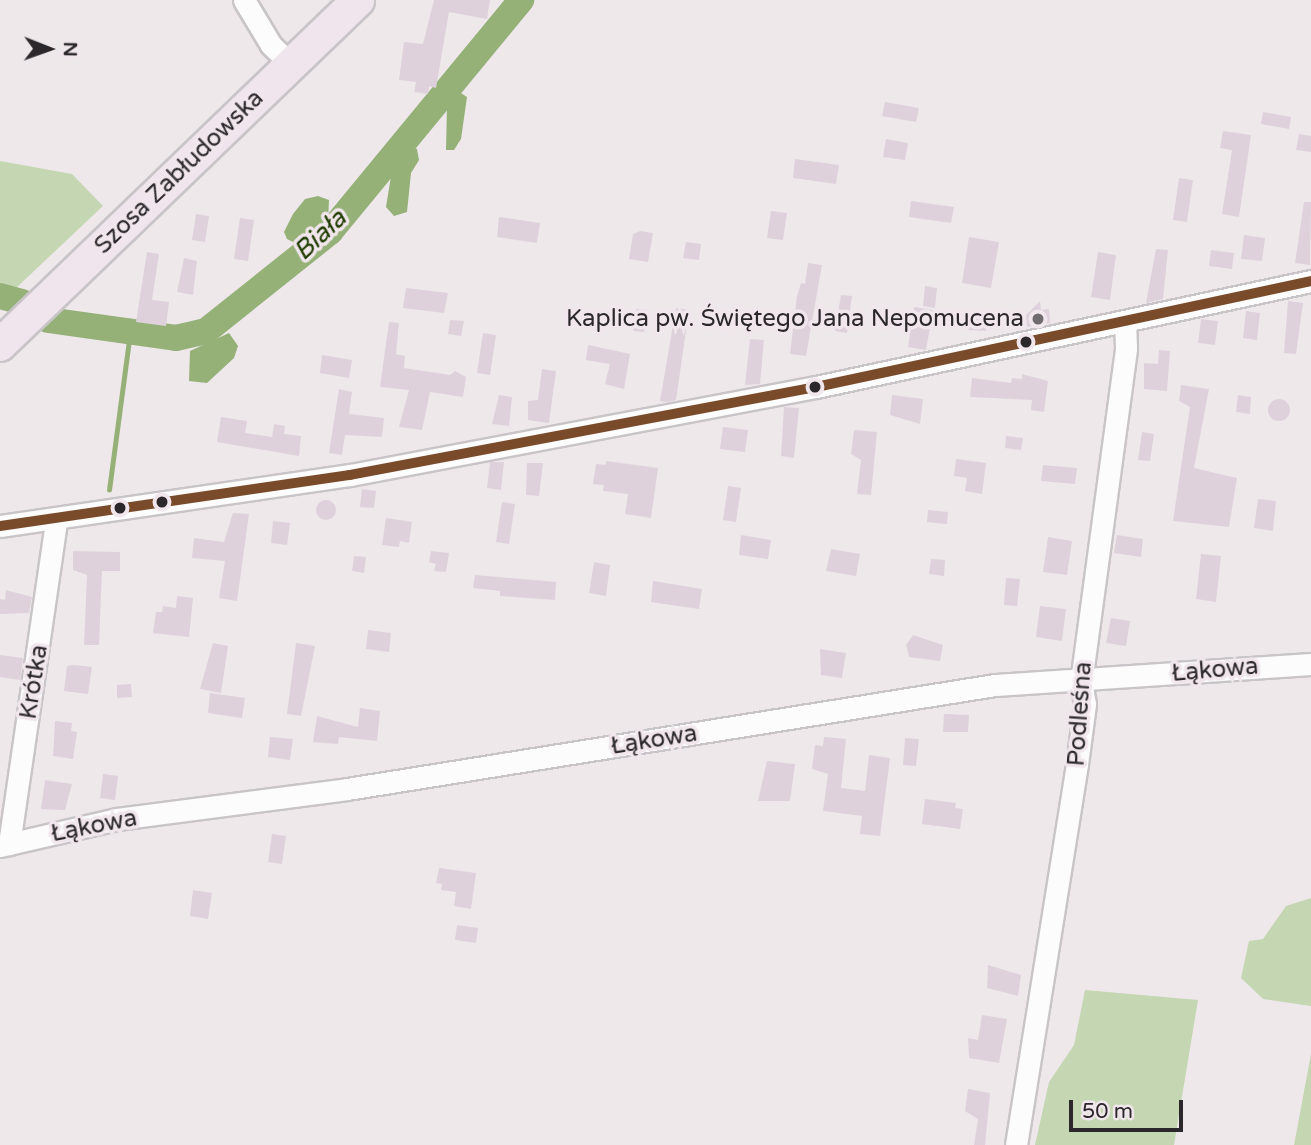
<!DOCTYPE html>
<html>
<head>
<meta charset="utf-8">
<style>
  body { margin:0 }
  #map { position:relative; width:1311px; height:1145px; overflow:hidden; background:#eee8eb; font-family:"Varela Round",sans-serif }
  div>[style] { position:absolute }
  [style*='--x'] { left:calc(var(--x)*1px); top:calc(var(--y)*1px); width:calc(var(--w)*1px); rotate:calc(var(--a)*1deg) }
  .green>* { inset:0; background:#c4d7b2 }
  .water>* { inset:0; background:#95b178 }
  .stream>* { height:4.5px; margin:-2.25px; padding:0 2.25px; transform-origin:2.25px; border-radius:2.25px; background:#95b178 }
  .river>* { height:26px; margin:-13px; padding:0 13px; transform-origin:13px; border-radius:13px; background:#95b178 }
  .building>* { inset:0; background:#dfd1db }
  .round { border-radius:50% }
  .roads { filter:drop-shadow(2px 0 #c9c4c7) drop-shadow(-2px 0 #c9c4c7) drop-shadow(0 2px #c9c4c7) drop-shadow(0 -2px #c9c4c7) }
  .minor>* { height:21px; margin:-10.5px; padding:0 10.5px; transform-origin:10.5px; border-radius:10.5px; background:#fcfcfc }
  .highway>* { height:32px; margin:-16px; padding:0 16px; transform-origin:16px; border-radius:16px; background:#f0e5ec }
  .bus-1>* { height:10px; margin:-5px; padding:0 5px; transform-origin:5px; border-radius:5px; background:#7a4b2a }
  .dots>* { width:19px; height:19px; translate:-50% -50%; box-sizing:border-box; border:4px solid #f0e6ec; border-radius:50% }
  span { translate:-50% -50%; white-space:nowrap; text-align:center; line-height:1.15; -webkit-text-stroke:7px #f0e6ec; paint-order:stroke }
  .street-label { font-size:24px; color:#2b272a }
  .poi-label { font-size:24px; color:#2b272a }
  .right { translate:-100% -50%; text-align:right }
  .water-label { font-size:26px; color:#203c00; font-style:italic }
  .north { position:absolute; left:14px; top:14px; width:70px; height:70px; -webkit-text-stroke:5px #f0e6ec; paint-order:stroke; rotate:91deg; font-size:19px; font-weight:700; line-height:28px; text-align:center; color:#2b272a }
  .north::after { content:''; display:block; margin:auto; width:24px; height:32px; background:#2b272a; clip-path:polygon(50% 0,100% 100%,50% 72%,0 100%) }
  .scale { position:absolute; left:1069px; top:1100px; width:114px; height:32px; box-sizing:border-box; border:4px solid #2b272a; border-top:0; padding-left:9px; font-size:21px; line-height:24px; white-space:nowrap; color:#2b272a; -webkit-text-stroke:5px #f0e6ec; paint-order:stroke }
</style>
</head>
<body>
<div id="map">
  <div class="green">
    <div style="clip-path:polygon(0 161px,72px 174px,103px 206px,16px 288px,0 285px)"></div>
    <div style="clip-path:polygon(1311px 898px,1311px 1006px,1263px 999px,1241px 978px,1249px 941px,1263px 939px,1286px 906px)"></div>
    <div style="clip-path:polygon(1085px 990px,1198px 1000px,1174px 1145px,1035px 1145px,1049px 1082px,1074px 1045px)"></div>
    <div style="clip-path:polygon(1311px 1054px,1311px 1145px,1294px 1145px)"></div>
  </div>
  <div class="water">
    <div style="clip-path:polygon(461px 93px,467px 97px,461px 139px,454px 150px,446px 150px,447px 105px)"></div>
    <div style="clip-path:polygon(409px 147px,417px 149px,419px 160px,411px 173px,407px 212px,394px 216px,386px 207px,391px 176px)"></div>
    <div style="clip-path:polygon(318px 196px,329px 200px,328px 220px,297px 244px,287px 239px,284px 232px,293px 214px,305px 199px)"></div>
    <div style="clip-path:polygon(229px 333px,238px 346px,234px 358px,207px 383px,189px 381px,190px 351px)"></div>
  </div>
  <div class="stream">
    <div style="--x:109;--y:490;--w:158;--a:-82.4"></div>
  </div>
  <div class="river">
    <div style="--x:0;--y:296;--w:23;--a:15"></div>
    <div style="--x:48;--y:320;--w:129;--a:8"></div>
    <div style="--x:176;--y:338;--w:31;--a:-13"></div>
    <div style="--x:206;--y:331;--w:159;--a:-38.6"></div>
    <div style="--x:330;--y:232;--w:301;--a:-50.5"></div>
  </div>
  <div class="building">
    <div style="clip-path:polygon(434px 0,490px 0,487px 19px,449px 12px,436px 88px,429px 86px,428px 94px,414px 92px,416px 82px,399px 80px,404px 42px,423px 44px)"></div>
    <div style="clip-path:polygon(885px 102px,919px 108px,916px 122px,882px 116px)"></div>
    <div style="clip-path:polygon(1263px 112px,1291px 117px,1289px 129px,1261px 124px)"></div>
    <div style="clip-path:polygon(1223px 131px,1251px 135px,1239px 217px,1222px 214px,1232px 150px,1220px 148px)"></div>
    <div style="clip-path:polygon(1299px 134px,1311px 136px,1311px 152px,1296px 150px)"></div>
    <div style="clip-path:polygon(886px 139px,908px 143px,905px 160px,883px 157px)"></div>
    <div style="clip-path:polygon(795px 159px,839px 165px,836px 184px,793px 178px)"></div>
    <div style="clip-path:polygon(1179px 178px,1193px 180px,1187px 222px,1173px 220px)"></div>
    <div style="clip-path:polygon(911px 201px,954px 207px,951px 223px,909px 217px)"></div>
    <div style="clip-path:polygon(1304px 202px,1311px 202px,1310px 265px,1295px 263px)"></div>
    <div style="clip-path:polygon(771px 211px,787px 213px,783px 240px,767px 238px)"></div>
    <div style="clip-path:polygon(196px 214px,209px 216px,205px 242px,192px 240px)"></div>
    <div style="clip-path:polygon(499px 217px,540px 223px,537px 243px,497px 237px)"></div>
    <div style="clip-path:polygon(240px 218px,254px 220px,248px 261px,234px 259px)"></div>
    <div style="clip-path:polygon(640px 231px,653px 233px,648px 262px,629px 259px,633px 234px)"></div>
    <div style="clip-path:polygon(1244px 235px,1265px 238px,1262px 261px,1241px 259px)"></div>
    <div style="clip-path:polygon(969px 237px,999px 242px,991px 288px,962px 283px)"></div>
    <div style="clip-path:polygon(686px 242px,701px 244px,699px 260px,683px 258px)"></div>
    <div style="clip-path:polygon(1156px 249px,1168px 250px,1163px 299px,1146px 303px)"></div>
    <div style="clip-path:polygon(1211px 250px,1234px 253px,1232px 269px,1209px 266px)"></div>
    <div style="clip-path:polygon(147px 252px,159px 254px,152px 300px,169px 302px,166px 326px,136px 322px)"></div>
    <div style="clip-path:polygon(1098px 252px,1116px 255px,1110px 300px,1091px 297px)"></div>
    <div style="clip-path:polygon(184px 258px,197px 261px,193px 295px,177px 292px)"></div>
    <div style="clip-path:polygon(808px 263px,822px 265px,806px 356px,790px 354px,797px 296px,801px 283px,805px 284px)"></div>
    <div style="clip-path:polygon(925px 286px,937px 288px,935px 308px,923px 306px)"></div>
    <div style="clip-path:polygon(406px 288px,448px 293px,444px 313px,403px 308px)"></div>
    <div style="clip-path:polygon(841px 295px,852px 296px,847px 333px,835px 331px)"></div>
    <div style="clip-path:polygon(1040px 301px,1041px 310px,1049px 309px,1050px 323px,1027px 327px,1026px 315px)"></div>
    <div style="clip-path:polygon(1288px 301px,1303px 303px,1296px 354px,1284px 353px)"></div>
    <div style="clip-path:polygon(914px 307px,933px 310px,926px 350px,908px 347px)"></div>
    <div style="clip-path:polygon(676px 308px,689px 310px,676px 400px,667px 402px,660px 401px)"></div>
    <div style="clip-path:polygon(636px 309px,647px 310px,644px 332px,633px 331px)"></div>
    <div style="clip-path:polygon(1246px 311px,1260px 313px,1257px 340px,1243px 338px)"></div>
    <div style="clip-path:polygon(968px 315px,988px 316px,986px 331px,968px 330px)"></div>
    <div style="clip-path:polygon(1201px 319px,1218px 321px,1215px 345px,1198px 343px)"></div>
    <div style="clip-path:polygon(450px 320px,464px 321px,461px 336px,448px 334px)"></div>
    <div style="clip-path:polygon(389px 322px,399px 323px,396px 354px,405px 356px,404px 368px,450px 375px,455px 371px,466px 377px,463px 397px,430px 392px,422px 430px,399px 427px,409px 390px,380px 387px)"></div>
    <div style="clip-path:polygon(483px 333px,496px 335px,490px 375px,477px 373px)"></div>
    <div style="clip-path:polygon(750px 339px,764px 340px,760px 384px,745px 385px)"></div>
    <div style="clip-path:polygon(588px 345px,630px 354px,624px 389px,605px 384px,610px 364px,586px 360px)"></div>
    <div style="clip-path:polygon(1159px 350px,1170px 351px,1167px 391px,1144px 389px,1144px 363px,1158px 364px)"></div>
    <div style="clip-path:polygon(322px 355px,352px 360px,349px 378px,320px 373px)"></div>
    <div style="clip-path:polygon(542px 369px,556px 371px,549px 423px,528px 420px,528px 401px,538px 400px)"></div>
    <div style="clip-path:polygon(1022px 374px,1048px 381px,1044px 412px,1031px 410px,1032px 400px,970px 397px,972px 378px,1011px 383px,1012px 378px,1022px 379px)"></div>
    <div style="clip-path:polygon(1181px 385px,1209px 389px,1194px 468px,1237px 478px,1229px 527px,1173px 521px,1190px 407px,1179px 401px)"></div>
    <div style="clip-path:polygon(339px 389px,352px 392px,349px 414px,384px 418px,382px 437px,345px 435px,342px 455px,329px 453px)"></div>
    <div style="clip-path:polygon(499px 395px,512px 397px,509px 426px,492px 424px)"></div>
    <div style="clip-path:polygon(892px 395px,923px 399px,920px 424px,890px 415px)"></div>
    <div style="clip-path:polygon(1238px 395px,1251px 397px,1250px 414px,1236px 412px)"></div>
    <div class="round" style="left:1268px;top:399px;width:22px;height:22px"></div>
    <div style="clip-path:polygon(784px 407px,799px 408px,794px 458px,781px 456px)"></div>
    <div style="clip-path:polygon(221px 417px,247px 421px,245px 433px,272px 437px,274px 424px,285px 426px,284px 434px,301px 436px,299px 456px,217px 442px)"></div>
    <div style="clip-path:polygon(723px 427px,748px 430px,745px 452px,720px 449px)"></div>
    <div style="clip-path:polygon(854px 430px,877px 432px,871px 495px,857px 494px,861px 460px,851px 454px)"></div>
    <div style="clip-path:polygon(1142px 432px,1154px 434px,1150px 461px,1138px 460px)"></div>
    <div style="clip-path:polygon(1006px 436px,1023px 438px,1021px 450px,1005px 448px)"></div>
    <div style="clip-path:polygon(956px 459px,986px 463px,982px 494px,965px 491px,967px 478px,954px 476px)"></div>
    <div style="clip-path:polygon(606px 461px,658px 468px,651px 518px,625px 514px,628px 494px,603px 491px,604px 485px,593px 484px,596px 464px,606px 465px)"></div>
    <div style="clip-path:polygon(490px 462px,504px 462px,501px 490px,487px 488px)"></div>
    <div style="clip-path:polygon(527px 463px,543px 463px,539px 496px,526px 495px)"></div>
    <div style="clip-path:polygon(1043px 465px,1077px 468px,1075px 484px,1041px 481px)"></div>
    <div style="clip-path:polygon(728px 486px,741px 488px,736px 522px,723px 520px)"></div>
    <div style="clip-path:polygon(362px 489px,376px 491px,374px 508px,360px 507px)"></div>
    <div style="clip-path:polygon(1258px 499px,1276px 501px,1273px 531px,1254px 528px)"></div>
    <div class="round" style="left:316px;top:500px;width:20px;height:20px"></div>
    <div style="clip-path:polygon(502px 502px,515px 504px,509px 544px,496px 542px)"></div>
    <div style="clip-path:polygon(928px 510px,948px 512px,947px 524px,927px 522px)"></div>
    <div style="clip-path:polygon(233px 513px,249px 514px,237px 601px,219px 598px,225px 561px,192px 558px,194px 538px,224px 542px)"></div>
    <div style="clip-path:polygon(386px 518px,412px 522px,409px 543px,400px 541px,399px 547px,382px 545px)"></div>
    <div style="clip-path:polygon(273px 521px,290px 523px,287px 545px,271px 543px)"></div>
    <div style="clip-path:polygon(741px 535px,771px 540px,768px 559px,739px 555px)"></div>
    <div style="clip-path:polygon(1117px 535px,1143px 539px,1141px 557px,1114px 553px)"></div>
    <div style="clip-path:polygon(1048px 537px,1072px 541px,1067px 575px,1043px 572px)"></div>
    <div style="clip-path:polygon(831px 549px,860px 554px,856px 576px,826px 571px)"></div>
    <div style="clip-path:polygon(73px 551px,120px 552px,120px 571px,102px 571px,99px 645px,84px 645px,87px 575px,73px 570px)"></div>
    <div style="clip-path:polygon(431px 551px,449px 553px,446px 572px,434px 571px,436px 564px,429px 562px)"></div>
    <div style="clip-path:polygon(1201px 554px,1221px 556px,1216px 602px,1196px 599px)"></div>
    <div style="clip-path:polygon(354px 556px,366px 557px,364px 573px,352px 571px)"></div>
    <div style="clip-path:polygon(931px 559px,945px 560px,944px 576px,929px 574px)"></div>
    <div style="clip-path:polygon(594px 562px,610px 565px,606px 596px,589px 593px)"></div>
    <div style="clip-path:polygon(475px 575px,556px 582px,555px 600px,500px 596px,500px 591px,473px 588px)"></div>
    <div style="clip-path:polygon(1006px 578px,1020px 579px,1017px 606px,1004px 605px)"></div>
    <div style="clip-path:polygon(653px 581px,702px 589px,699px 609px,651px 602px)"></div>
    <div style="clip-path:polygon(6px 590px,32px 597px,29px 613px,0 614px,0 599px,5px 600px)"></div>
    <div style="clip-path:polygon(177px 596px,193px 598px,189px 637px,153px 633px,156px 612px,162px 612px,163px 606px,176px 608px)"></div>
    <div style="clip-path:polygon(1040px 606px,1066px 609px,1062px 641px,1036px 637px)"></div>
    <div style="clip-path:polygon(1111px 618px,1130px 621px,1126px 646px,1106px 643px)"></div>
    <div style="clip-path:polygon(368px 630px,391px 633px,389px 652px,366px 649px)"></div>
    <div style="clip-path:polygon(913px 635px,943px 645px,940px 661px,909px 657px,906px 645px)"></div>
    <div style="clip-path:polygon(213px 643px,228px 646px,221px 693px,200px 689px)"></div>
    <div style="clip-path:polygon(296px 643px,315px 646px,301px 716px,287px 714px)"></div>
    <div style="clip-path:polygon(820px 649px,846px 653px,842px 678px,821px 675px)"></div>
    <div style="clip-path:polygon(0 655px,23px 658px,20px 680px,0 677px)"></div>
    <div style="clip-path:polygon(74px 665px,92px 667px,88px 694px,64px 691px,67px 666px)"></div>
    <div style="clip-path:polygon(131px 684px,132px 697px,117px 698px,117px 685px)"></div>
    <div style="clip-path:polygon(210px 693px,245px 698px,242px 718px,208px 713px)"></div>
    <div style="clip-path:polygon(360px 708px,380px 711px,377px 741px,339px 737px,338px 744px,313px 742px,317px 716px,358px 727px)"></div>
    <div style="clip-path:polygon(944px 714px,969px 715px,968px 732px,943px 732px)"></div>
    <div style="clip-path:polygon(55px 721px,72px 723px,71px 731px,77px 732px,73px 759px,53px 756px)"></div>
    <div style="clip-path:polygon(270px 737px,293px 739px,290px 760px,268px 757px)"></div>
    <div style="clip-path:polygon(824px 737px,846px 739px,841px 788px,865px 791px,869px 755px,890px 758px,880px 836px,860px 834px,862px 816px,823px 811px,828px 774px,812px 769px,815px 745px,823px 746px)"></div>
    <div style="clip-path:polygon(905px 738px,919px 739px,916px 766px,903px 765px)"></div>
    <div style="clip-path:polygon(767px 761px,795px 764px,790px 801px,758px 801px)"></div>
    <div style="clip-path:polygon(103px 774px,118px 776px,115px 800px,100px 798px)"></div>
    <div style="clip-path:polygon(45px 780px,72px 784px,65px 810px,41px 809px)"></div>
    <div style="clip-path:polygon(925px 799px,956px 803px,955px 808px,963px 809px,960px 829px,922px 824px)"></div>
    <div style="clip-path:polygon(272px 834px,286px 836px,282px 864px,268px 862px)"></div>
    <div style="clip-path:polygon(439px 868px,476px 873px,471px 909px,454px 906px,456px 892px,441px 890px,442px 884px,436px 883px)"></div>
    <div style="clip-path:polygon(193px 890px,212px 893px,208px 919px,190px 916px)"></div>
    <div style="clip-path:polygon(457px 925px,478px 928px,476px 943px,455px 940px)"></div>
    <div style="clip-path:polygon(988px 965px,1021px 975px,1018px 996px,987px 988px)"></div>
    <div style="clip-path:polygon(982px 1015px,1007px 1019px,999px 1063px,969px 1058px,968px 1038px,978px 1040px)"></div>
    <div style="clip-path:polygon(968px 1089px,990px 1093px,985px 1145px,974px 1145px,978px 1119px,965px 1111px)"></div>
  </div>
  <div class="roads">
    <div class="minor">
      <div style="--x:244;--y:0;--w:52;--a:59"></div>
      <div style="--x:271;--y:45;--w:28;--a:44"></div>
      <div style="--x:0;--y:526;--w:354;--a:-8.3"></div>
      <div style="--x:350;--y:475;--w:474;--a:-10.7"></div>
      <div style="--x:816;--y:387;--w:506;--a:-12.09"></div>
      <div style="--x:9;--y:844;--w:327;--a:-81.7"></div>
      <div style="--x:0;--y:846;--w:120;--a:-13"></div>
      <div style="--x:117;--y:819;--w:232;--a:-7.4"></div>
      <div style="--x:347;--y:789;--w:656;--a:-9.12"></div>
      <div style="--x:995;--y:685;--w:317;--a:-3.8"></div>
      <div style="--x:1016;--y:1145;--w:386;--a:-80.9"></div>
      <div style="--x:1077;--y:764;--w:61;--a:-82.4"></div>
      <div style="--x:1085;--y:704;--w:22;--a:-100"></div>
      <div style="--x:1081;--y:682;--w:337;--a:-82.3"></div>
      <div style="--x:1126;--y:348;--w:25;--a:-92"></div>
    </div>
    <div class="highway">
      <div style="--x:0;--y:345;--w:497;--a:-43.9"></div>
    </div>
  </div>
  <div class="bus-1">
    <div style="--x:0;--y:526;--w:354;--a:-8.3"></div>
    <div style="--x:350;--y:475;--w:474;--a:-10.7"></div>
    <div style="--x:816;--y:387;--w:506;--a:-12.09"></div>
  </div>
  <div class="dots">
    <div style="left:1038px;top:319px;background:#6f6b6e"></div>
    <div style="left:1026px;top:342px;background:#2b272a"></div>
    <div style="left:815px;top:387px;background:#2b272a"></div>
    <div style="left:162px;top:502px;background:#2b272a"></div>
    <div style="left:120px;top:508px;background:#2b272a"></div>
  </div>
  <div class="street-label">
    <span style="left:179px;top:172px;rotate:-44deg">Szosa Zabłudowska</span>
    <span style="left:1215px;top:670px;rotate:-5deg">Łąkowa</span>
    <span style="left:34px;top:682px;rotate:-81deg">Krótka</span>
    <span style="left:1080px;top:714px;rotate:-86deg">Podleśna</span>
    <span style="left:654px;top:740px;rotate:-9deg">Łąkowa</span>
    <span style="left:94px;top:826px;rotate:-11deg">Łąkowa</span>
  </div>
  <div class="poi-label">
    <span class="right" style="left:1024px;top:319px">Kaplica pw. Świętego Jana Nepomucena</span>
  </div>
  <div class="water-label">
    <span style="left:320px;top:235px;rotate:-43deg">Biała</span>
  </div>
  <div class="north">N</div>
  <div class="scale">50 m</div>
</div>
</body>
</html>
